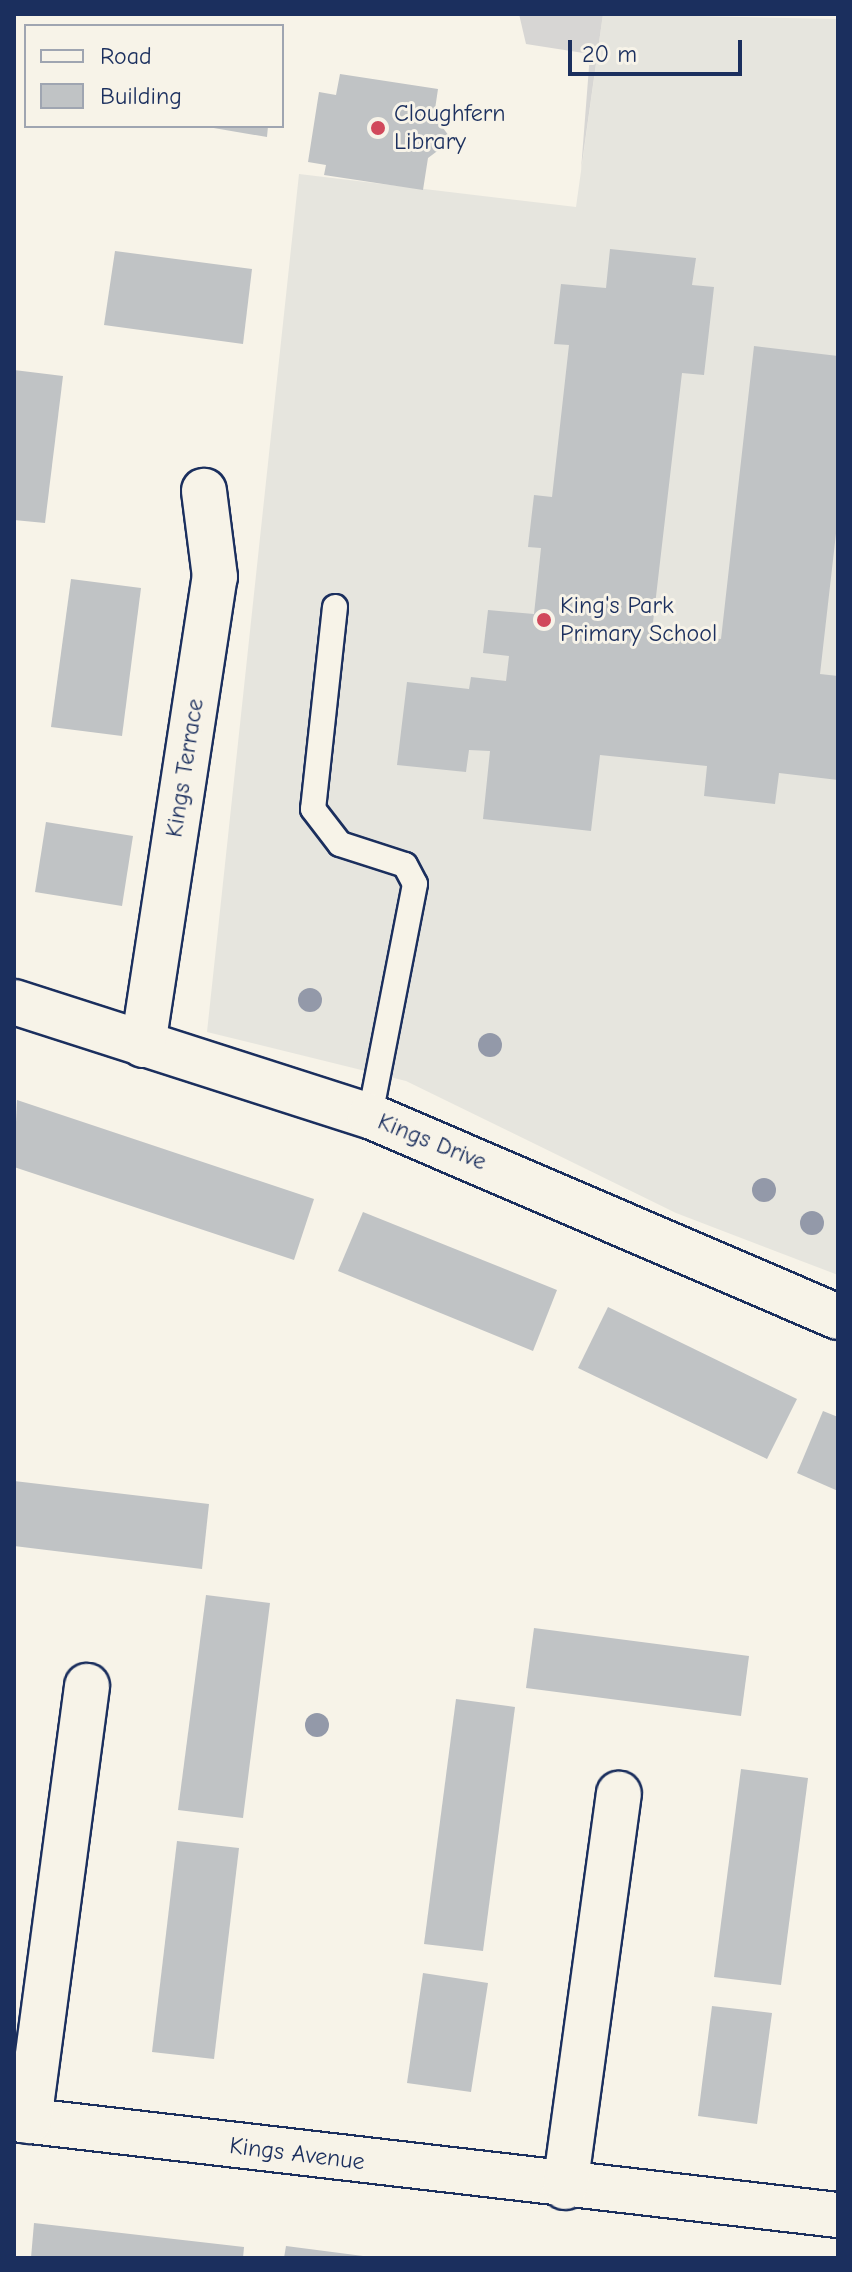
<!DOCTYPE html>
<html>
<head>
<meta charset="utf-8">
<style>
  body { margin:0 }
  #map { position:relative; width:852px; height:2272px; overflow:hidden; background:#f7f3e8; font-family:"Comic Neue",sans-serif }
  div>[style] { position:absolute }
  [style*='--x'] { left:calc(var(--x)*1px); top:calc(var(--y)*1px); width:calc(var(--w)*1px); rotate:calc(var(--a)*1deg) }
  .built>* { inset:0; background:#e6e5de }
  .green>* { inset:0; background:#d7d6d4 }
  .building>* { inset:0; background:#c0c3c5 }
  .roads { filter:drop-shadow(2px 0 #1b2f5e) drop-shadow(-2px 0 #1b2f5e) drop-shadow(0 2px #1b2f5e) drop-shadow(0 -2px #1b2f5e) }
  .lane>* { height:24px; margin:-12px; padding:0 12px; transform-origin:12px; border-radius:12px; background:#f7f3e8 }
  .street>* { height:44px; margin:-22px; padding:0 22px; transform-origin:22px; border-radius:22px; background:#f7f3e8 }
  .trees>* { width:24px; height:24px; margin:-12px; border-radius:50%; background:#9399a9 }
  .dots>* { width:22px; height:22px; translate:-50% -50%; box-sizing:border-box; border:4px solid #f7f3e8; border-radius:50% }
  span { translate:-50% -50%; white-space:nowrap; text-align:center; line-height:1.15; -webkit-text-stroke:6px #f7f3e8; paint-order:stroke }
  .poi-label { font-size:24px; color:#1b2f5e }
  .left { translate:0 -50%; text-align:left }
  .street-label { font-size:24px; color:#1b2f5e }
  .frame { position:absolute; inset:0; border:16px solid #1b2f5e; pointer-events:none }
  .legend { position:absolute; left:24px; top:24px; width:260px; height:104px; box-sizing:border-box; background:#f7f3e8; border:2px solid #9fa5b1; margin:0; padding:10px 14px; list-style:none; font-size:24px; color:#1b2f5e }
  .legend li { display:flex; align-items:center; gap:16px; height:40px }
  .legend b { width:40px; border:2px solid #9fa5b1 }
  .scale { position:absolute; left:568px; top:40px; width:174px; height:36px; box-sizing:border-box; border:4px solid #1b2f5e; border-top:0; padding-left:10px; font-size:24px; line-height:28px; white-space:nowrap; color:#1b2f5e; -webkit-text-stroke:6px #f7f3e8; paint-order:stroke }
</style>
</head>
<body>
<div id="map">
  <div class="built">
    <i style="clip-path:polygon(603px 14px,838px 19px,838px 1275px,676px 1213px,406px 1081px,207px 1032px,299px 174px,576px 207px)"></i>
  </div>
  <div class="green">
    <i style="clip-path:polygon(519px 14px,603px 14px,581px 170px,590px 54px,526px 44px)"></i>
  </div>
  <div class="building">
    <i style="clip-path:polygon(340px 74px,438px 89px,434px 116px,452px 140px,428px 158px,423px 190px,324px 175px,326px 165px,308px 162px,319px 92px,336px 95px)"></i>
    <i style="clip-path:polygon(202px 126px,268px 126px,267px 137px)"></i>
    <i style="clip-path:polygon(610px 249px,696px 258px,692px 285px,714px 287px,704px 375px,682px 373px,652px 631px,721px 639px,754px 346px,838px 356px,838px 516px,820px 674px,838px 676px,838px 780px,779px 773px,775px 804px,704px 796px,707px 766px,600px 755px,591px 831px,483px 819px,490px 751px,469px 750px,466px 772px,397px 765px,407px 682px,469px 689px,471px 677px,506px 681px,509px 656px,483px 653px,488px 610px,534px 614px,541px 548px,528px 547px,534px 495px,552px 497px,569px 345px,554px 344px,561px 284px,606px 288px)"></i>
    <i style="clip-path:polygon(115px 251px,252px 269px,243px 344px,104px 325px)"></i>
    <i style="clip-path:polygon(14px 370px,63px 376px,45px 523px,14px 520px)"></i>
    <i style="clip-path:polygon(71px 579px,141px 588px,122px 736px,51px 727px)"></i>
    <i style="clip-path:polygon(46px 822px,133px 836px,122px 906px,35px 892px)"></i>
    <i style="clip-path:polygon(17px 1100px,314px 1199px,294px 1260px,14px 1167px)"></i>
    <i style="clip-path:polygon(363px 1212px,557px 1290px,533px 1351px,338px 1271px)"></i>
    <i style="clip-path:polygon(608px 1307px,797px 1399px,767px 1459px,578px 1368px)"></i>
    <i style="clip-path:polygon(823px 1411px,838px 1417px,838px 1491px,797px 1473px)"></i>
    <i style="clip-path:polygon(14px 1481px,209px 1504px,202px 1569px,14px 1546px)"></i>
    <i style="clip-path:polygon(206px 1595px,270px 1603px,243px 1818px,178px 1810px)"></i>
    <i style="clip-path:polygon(534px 1628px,749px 1656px,741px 1716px,526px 1688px)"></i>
    <i style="clip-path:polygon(456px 1699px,515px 1707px,483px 1951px,424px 1944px)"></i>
    <i style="clip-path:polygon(741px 1769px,808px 1778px,781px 1985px,714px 1977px)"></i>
    <i style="clip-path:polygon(177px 1841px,239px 1848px,214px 2059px,152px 2052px)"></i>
    <i style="clip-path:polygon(423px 1973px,488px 1983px,471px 2092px,407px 2083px)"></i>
    <i style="clip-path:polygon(712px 2006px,772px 2013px,757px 2124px,698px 2116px)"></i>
    <i style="clip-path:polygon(34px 2223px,244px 2247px,243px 2258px,31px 2258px)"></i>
    <i style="clip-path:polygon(286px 2246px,363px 2256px,363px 2258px,284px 2258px)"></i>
  </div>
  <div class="roads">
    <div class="lane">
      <i style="--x:335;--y:607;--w:203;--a:96.2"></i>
      <i style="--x:313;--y:809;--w:44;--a:52.4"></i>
      <i style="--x:340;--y:844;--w:68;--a:17.9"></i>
      <i style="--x:405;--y:865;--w:21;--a:62"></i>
      <i style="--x:415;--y:884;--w:236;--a:101"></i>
    </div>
    <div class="street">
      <i style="--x:14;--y:1002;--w:374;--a:17.8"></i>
      <i style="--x:370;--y:1116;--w:509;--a:23.24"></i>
      <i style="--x:143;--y:1045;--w:474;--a:-81.3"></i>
      <i style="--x:215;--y:577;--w:87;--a:-97.3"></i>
      <i style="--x:14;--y:2119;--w:830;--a:6.65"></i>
      <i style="--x:29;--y:2121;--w:439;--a:-82.4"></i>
      <i style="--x:565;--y:2187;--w:397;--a:-82.2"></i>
    </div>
  </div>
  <div class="trees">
    <i style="left:310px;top:1000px"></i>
    <i style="left:490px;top:1045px"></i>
    <i style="left:764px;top:1190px"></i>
    <i style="left:812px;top:1223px"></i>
    <i style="left:317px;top:1725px"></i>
  </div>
  <div class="dots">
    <i style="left:378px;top:128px;background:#d1495b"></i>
    <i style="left:544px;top:620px;background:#d1495b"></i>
  </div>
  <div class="poi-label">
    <span class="left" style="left:394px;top:128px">Cloughfern<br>Library</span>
    <span class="left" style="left:560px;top:620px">King's Park<br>Primary School</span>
  </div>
  <div class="street-label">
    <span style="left:185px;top:768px;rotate:-81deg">Kings Terrace</span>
    <span style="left:432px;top:1142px;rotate:22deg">Kings Drive</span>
    <span style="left:297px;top:2154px;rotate:7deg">Kings Avenue</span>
  </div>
  <div class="frame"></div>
  <ul class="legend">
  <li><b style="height:10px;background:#f7f3e8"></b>Road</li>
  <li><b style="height:22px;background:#c0c3c5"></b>Building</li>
  </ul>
  <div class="scale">20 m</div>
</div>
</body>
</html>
